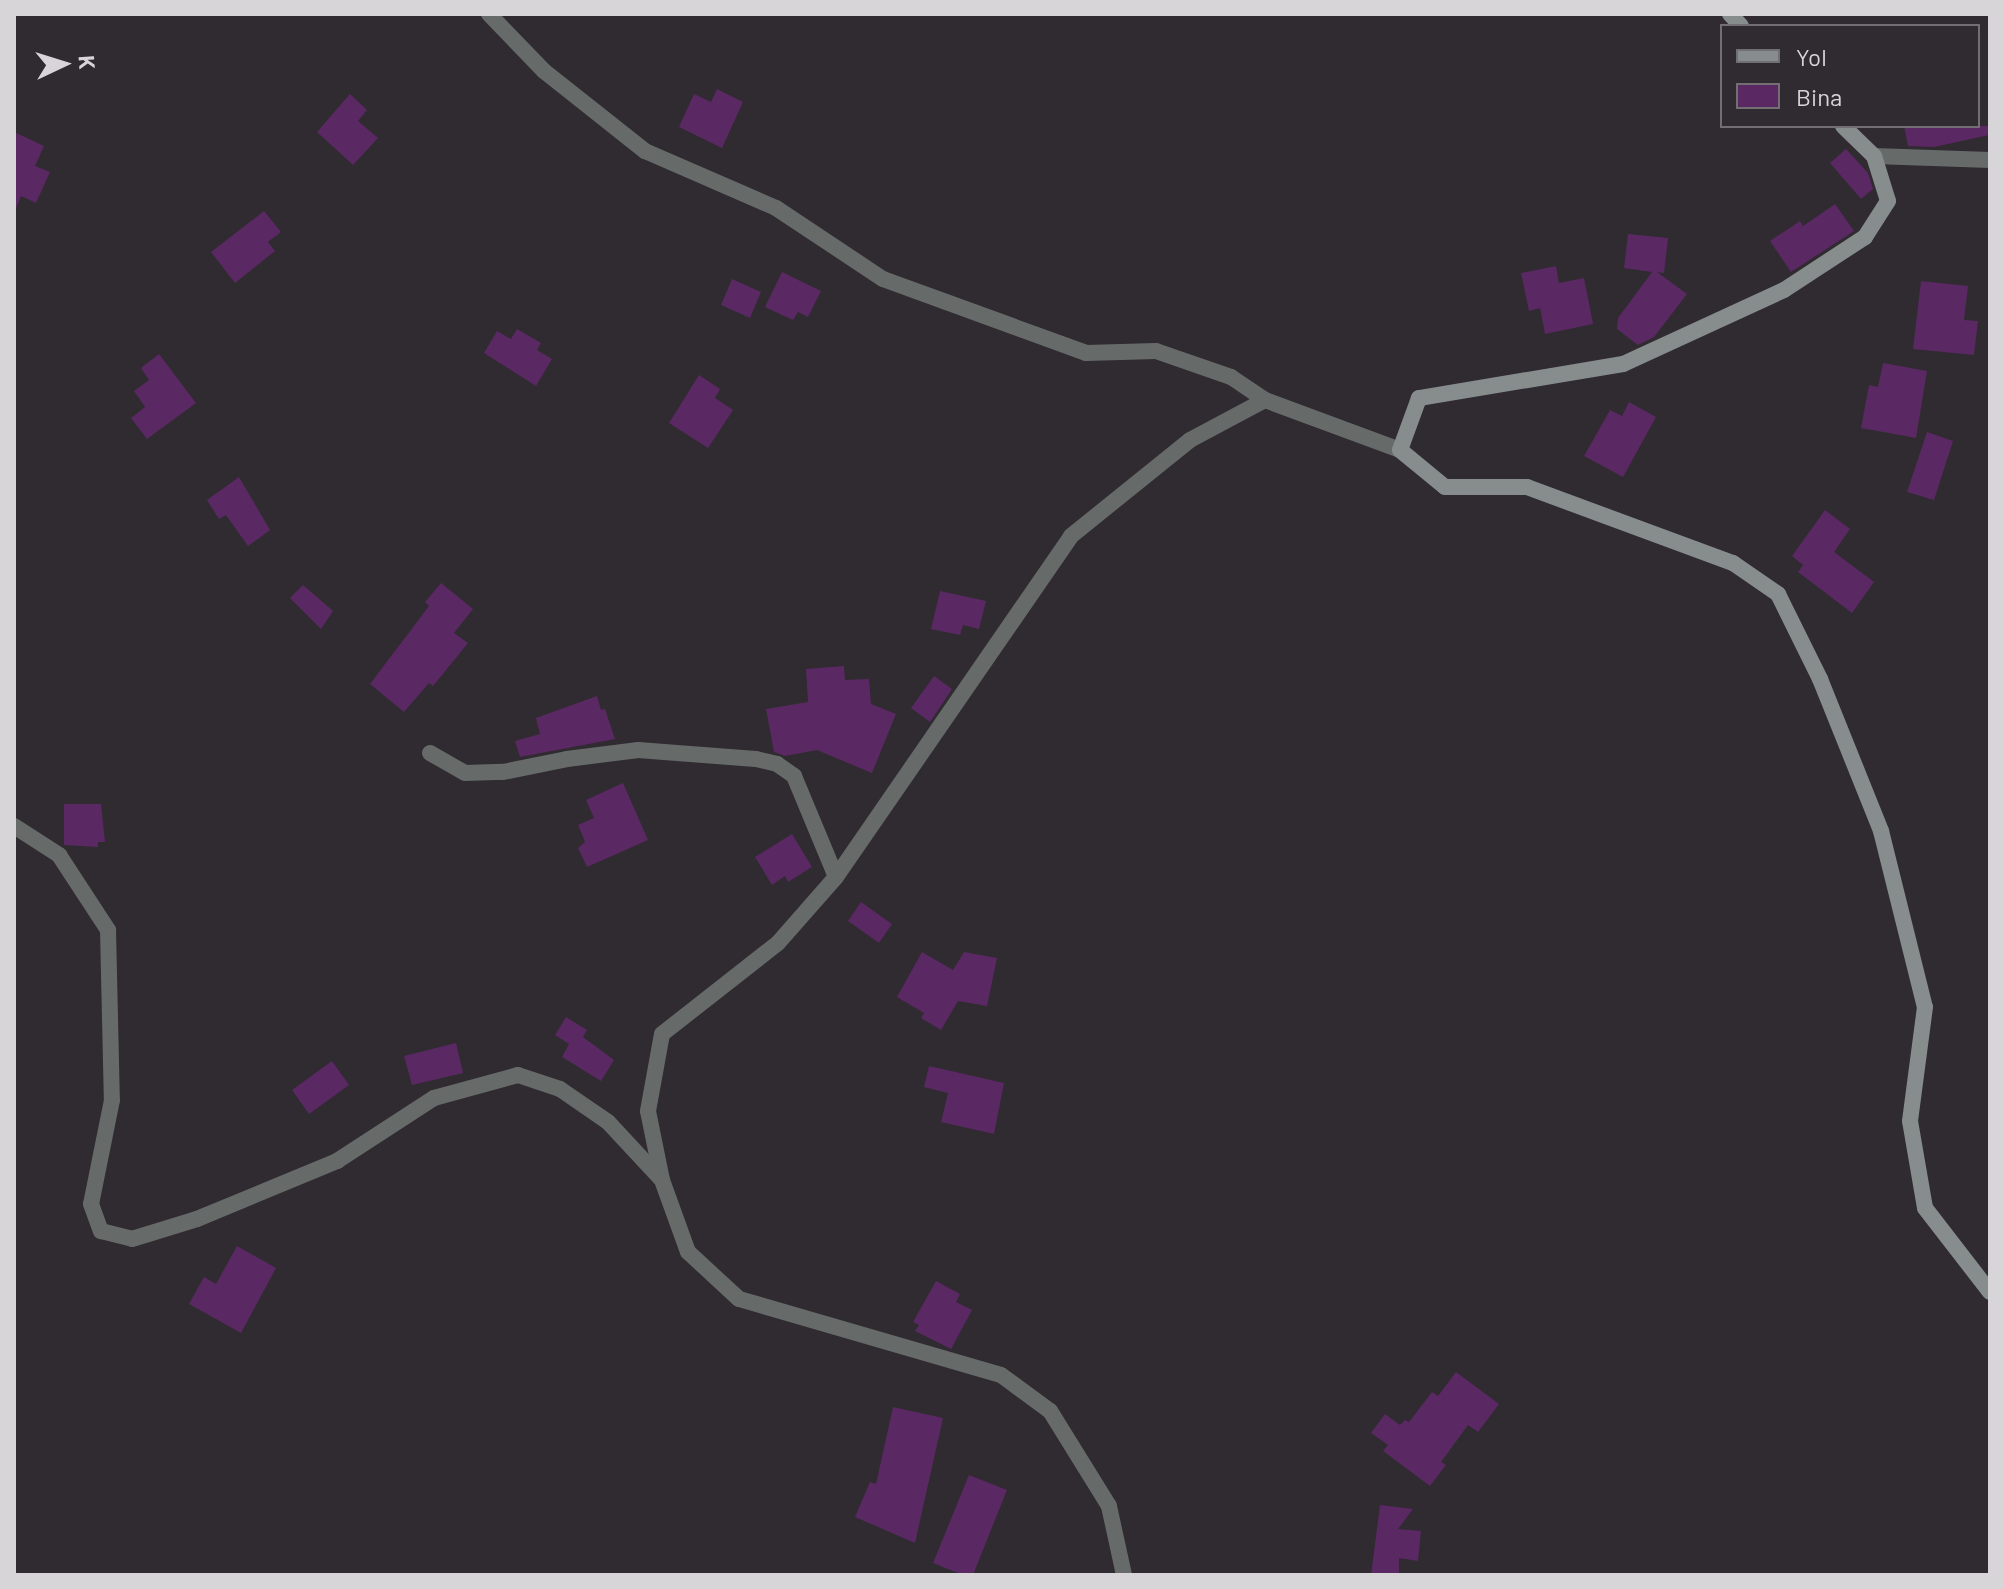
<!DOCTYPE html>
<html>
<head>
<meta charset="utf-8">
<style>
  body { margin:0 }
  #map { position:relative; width:2004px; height:1589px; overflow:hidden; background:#302a31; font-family:Barlow,sans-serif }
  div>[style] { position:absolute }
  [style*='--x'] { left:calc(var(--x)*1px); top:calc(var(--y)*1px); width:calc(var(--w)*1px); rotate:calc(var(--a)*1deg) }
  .building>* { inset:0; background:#5a2963 }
  .street>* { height:16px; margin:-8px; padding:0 8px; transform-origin:8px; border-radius:8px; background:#666b69 }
  .secondary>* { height:16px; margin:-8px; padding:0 8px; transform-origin:8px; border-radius:8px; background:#868d8c }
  span { translate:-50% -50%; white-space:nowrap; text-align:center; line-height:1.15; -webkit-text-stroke:7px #302a31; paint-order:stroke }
  .frame { position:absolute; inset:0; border:16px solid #d8d5d9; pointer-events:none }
  .legend { position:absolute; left:1720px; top:24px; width:260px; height:104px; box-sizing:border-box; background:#302a31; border:2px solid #736e74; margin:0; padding:10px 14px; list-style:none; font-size:24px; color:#d8d5d9 }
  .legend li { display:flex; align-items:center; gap:16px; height:40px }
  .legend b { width:40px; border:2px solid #736e74 }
  .north { position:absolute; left:24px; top:24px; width:80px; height:80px; -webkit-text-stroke:6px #302a31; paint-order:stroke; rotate:86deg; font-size:22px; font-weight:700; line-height:32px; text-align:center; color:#d8d5d9 }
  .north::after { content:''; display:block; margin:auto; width:28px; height:36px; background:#d8d5d9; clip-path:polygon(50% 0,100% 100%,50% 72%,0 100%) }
</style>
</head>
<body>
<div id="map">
  <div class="building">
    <i style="clip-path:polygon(717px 89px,743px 102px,722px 148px,679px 127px,694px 94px,711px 102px)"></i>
    <i style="clip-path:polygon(350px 94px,367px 110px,358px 121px,378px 138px,353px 165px,317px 132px)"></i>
    <i style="clip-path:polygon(1904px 126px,1988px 126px,1989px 135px,1934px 147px,1908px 146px)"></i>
    <i style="clip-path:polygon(14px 132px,44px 146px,35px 166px,50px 172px,36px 203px,21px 196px,14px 213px)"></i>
    <i style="clip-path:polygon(1846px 149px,1868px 173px,1873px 189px,1861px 199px,1830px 163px)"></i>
    <i style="clip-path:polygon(1835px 204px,1854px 231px,1791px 272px,1770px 241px,1800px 221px,1803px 226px)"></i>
    <i style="clip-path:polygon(264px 211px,281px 232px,268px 242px,275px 251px,235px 283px,211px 252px)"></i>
    <i style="clip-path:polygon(1628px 234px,1668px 238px,1664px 273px,1657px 272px,1687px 294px,1654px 337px,1638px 345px,1617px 329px,1618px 318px,1652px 272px,1624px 268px)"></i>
    <i style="clip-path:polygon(1556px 266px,1559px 283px,1584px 278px,1593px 324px,1545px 334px,1540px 308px,1529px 311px,1521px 273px)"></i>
    <i style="clip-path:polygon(782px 272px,821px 291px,808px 317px,798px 312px,793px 320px,765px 307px)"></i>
    <i style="clip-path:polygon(732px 279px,761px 292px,750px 318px,721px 305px)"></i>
    <i style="clip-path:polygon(1921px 281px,1968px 286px,1964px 320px,1978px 321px,1974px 355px,1913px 349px)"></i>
    <i style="clip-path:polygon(517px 329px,541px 343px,537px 350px,552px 359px,536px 386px,484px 353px,497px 331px,511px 339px)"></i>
    <i style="clip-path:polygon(159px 354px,196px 403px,147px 439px,131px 418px,145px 407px,134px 391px,149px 380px,141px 368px)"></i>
    <i style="clip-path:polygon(1883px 363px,1927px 371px,1916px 438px,1861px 428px,1869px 385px,1878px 387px)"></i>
    <i style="clip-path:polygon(699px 375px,720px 389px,715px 398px,733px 410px,708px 448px,669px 423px)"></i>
    <i style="clip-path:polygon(1629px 402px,1656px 417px,1623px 477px,1584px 456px,1610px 410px,1622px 416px)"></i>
    <i style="clip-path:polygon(1927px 432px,1953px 441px,1934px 500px,1907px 492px)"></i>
    <i style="clip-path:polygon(239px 477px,270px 530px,248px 546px,226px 515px,219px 519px,207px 500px)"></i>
    <i style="clip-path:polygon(1825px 510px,1850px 529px,1834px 552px,1874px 582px,1852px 613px,1798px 572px,1803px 565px,1792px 556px)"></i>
    <i style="clip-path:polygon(441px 583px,473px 609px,454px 633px,468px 643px,433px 686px,429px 683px,404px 712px,370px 684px,429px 606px,425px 602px)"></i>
    <i style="clip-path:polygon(303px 585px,333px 611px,321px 629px,290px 598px)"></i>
    <i style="clip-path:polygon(940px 591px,986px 601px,979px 629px,963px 625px,960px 635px,931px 629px)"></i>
    <i style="clip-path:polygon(844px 666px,845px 680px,869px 679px,871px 704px,896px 714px,872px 773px,817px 750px,785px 756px,774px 752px,766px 709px,808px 702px,806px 669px)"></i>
    <i style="clip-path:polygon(934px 676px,952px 689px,930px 722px,911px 708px)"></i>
    <i style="clip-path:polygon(597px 696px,601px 710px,605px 709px,615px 739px,520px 757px,515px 741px,540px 734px,536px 718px)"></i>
    <i style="clip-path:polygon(623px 783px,648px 840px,587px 867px,578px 848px,585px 842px,578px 825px,594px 818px,586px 800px)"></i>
    <i style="clip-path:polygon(64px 804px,101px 804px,105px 842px,98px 842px,98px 847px,64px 845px)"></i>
    <i style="clip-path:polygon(792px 834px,812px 867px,788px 882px,785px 876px,772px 885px,755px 857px)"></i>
    <i style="clip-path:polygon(861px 902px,892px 924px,879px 943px,848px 921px)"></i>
    <i style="clip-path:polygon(922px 952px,953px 970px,964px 952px,997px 958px,987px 1006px,958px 1001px,941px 1030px,921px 1018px,924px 1013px,897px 997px)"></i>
    <i style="clip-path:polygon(566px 1017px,587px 1030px,583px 1037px,614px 1060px,601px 1081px,562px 1057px,569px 1044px,555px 1035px)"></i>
    <i style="clip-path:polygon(456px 1043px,463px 1073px,412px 1085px,404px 1056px)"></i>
    <i style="clip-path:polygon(332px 1061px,349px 1085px,309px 1114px,292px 1090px)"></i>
    <i style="clip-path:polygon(929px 1066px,1004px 1083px,994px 1134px,941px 1122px,948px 1093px,924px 1087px)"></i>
    <i style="clip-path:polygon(237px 1246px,276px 1268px,241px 1333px,189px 1304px,204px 1277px,216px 1284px)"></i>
    <i style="clip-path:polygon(936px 1281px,960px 1294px,956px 1302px,972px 1310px,951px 1349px,915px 1331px,919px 1325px,913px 1322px)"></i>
    <i style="clip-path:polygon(1456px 1372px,1499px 1404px,1478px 1432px,1468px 1425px,1441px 1462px,1446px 1465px,1430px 1486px,1383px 1451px,1388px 1445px,1371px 1433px,1385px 1414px,1400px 1425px,1405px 1420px,1409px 1422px,1432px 1392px,1438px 1396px)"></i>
    <i style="clip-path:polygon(893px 1407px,943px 1418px,915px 1543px,855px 1517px,870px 1482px,876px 1484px)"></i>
    <i style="clip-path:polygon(969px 1475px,1007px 1490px,973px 1575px,963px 1575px,933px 1563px)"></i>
    <i style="clip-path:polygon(1380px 1505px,1413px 1509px,1398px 1529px,1421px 1531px,1418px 1561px,1399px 1558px,1399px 1575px,1371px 1575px)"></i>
  </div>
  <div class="street">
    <i style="--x:489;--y:14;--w:79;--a:46"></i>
    <i style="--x:544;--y:71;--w:129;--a:38.4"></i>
    <i style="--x:645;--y:151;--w:143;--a:23.5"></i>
    <i style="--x:776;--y:208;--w:128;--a:33.6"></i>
    <i style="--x:883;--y:279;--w:216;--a:20"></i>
    <i style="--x:1086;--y:353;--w:70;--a:-1.6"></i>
    <i style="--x:1156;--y:351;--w:79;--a:19.1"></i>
    <i style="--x:1231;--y:377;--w:41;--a:34.1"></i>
    <i style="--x:1265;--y:400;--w:144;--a:20.3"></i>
    <i style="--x:1874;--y:156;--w:116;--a:2"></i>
    <i style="--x:430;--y:753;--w:40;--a:29.7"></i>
    <i style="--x:465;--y:773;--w:38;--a:-2"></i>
    <i style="--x:503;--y:772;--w:65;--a:-11.5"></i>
    <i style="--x:567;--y:759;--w:72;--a:-7.2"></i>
    <i style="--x:638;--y:750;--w:118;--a:4.4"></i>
    <i style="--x:756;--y:759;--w:22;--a:13"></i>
    <i style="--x:777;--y:764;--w:21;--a:35"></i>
    <i style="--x:794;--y:776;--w:109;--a:67.4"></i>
    <i style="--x:14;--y:826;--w:54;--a:32.8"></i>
    <i style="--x:59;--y:855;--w:90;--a:56.8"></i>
    <i style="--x:108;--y:930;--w:170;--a:88.7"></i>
    <i style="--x:112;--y:1100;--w:106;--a:101.4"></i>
    <i style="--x:91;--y:1204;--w:29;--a:70"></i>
    <i style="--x:101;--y:1231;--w:32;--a:14"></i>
    <i style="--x:132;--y:1239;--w:68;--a:-17.1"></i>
    <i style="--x:197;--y:1219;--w:152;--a:-22.5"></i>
    <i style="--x:337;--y:1161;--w:116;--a:-33"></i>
    <i style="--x:434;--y:1098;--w:87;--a:-15.3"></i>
    <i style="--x:518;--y:1075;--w:44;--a:18.4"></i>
    <i style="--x:560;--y:1089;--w:58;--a:34.5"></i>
    <i style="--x:608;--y:1122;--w:78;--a:47.1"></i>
    <i style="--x:1124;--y:1575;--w:71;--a:-102.3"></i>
    <i style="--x:1109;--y:1506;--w:112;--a:-121.8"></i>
    <i style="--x:1050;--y:1411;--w:61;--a:-143.7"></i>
    <i style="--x:1001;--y:1375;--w:273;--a:-163.8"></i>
    <i style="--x:739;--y:1299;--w:69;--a:-137.3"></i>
    <i style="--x:688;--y:1252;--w:77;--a:-109.9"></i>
    <i style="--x:662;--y:1180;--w:70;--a:-101.5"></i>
    <i style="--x:648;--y:1111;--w:78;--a:-79.7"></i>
    <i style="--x:662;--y:1034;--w:147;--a:-38.1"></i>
    <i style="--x:778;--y:943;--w:88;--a:-48.7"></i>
    <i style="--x:836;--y:877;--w:414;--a:-55.4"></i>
    <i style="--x:1071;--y:536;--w:153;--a:-38.9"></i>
    <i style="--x:1190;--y:440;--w:85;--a:-28.1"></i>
  </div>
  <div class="secondary">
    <i style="--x:1730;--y:14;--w:16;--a:47"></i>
    <i style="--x:1843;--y:126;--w:43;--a:44.1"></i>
    <i style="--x:1874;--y:156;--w:47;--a:72.7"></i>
    <i style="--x:1888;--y:201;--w:43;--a:122.6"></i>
    <i style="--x:1865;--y:237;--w:97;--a:146.8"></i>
    <i style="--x:1784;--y:290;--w:177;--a:155.3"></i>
    <i style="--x:1623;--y:364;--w:207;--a:170.5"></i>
    <i style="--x:1419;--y:398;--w:55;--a:110.1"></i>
    <i style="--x:1400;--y:450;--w:58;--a:39.4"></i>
    <i style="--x:1445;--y:487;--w:82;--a:0"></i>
    <i style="--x:1527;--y:487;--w:220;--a:20.3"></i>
    <i style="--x:1733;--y:563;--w:55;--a:34.6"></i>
    <i style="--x:1778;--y:594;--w:95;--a:63.7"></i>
    <i style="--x:1820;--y:679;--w:164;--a:68.1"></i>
    <i style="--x:1881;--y:831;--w:181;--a:76"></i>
    <i style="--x:1925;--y:1007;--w:115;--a:97.5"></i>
    <i style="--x:1910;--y:1121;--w:88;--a:80.2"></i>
    <i style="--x:1925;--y:1208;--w:106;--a:52.3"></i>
  </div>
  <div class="frame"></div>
  <ul class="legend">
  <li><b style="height:10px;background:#868d8c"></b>Yol</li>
  <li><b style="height:22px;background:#5a2963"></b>Bina</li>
  </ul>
  <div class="north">K</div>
</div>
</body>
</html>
